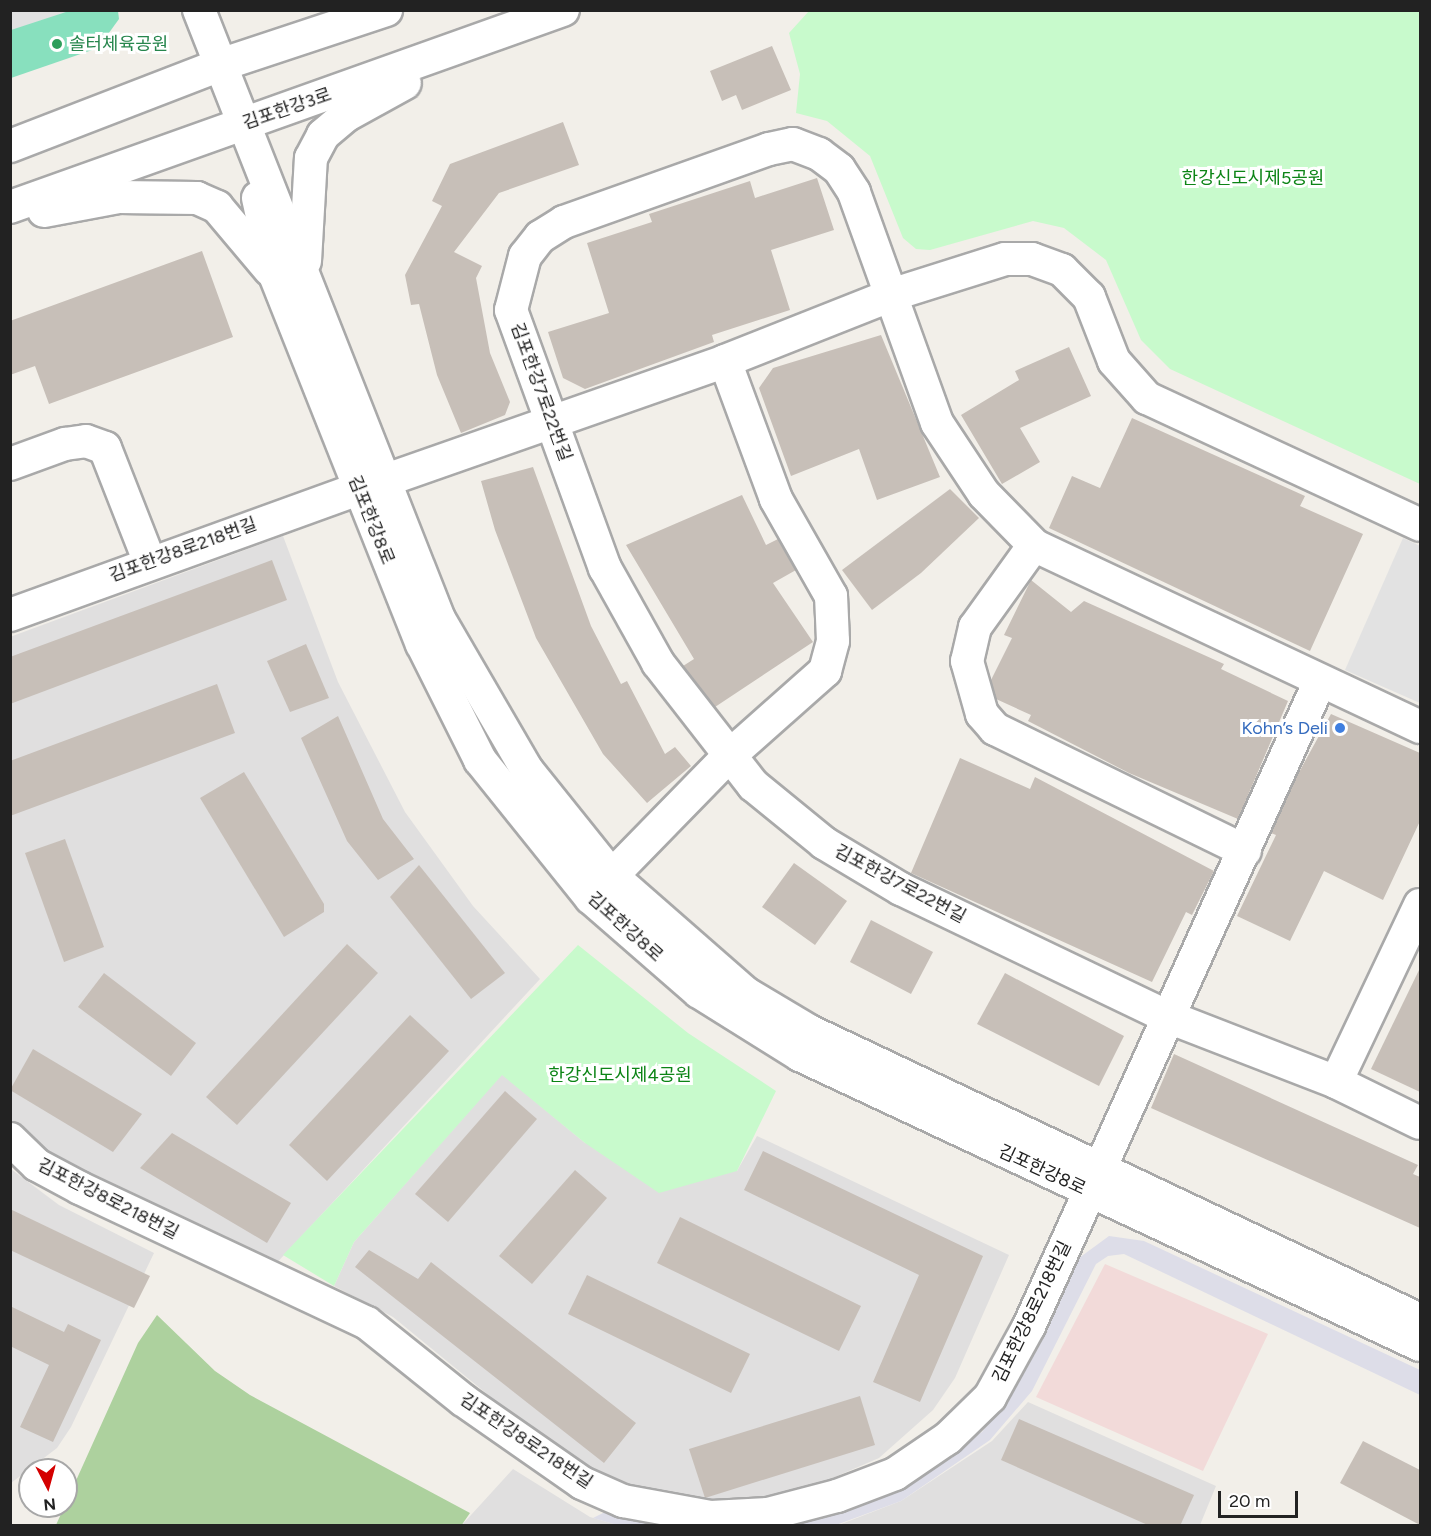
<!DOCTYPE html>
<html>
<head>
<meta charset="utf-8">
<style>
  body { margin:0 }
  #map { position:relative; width:1431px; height:1536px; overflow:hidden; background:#f2efe9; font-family:Figtree,"Noto Sans KR",sans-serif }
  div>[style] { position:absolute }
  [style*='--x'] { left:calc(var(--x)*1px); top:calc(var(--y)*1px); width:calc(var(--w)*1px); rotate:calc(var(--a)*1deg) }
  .residential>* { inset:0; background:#e0dfdf }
  .commercial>* { inset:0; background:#f2dad9 }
  .forest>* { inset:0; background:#add19e }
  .park>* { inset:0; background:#c8facc }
  .pitch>* { inset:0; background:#88e0be }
  .parking>* { inset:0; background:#e2e2e2 }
  .plaza>* { inset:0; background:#dddde8 }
  .building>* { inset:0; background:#c7bfb8 }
  .roads { filter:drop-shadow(2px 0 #a9a9a9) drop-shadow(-2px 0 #a9a9a9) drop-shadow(0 2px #a9a9a9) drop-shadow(0 -2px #a9a9a9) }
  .minor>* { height:32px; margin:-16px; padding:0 16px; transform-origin:16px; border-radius:16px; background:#fff }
  .dots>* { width:16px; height:16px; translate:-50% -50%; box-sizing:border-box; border:3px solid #fff; border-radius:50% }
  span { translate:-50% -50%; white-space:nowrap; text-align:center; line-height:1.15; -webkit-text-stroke:6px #fff; paint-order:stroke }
  .leisure-label { font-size:18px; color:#27864d }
  .left { translate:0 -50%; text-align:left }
  .street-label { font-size:18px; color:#222 }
  .park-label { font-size:18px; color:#0c8416 }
  .shop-label { font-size:18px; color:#366cbe }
  .right { translate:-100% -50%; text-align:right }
  .frame { position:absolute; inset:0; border:12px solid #222; pointer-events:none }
  .north { position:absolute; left:18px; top:1458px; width:60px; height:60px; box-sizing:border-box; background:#fff; border:2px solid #a7a7a7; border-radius:50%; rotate:174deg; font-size:16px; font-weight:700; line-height:24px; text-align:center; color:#222 }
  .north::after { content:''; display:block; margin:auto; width:21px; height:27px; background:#d40000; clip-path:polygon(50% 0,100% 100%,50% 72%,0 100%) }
  .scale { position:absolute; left:1218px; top:1491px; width:80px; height:27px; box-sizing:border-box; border:3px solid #222; border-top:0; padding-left:8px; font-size:18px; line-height:21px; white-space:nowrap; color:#222; -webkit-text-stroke:4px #fff; paint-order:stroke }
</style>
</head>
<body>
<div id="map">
  <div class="residential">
    <i style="clip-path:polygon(283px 536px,338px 682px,405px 812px,473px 906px,540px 979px,272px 1268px,62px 1167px,11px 1121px,10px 637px)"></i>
    <i style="clip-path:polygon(502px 1074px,585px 1143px,737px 1171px,757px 1136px,1009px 1255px,955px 1378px,933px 1410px,879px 1458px,774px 1503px,671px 1508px,586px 1475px,393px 1317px,334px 1286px,354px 1242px)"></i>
    <i style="clip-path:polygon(11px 1169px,59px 1205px,154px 1253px,71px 1427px,57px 1448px,11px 1483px)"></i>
    <i style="clip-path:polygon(1028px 1402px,1216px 1486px,1200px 1525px,836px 1526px,901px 1501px,992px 1441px)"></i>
    <i style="clip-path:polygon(513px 1469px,590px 1517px,617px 1525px,461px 1526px)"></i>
  </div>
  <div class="commercial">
    <i style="clip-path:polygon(1105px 1264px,1268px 1334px,1203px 1471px,1036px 1397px)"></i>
  </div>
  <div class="forest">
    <i style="clip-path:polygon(157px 1315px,215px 1371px,250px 1395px,470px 1513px,461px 1526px,56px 1525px,138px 1343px)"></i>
  </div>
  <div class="park">
    <i style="clip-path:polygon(809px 11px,1420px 11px,1420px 484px,1170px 369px,1141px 340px,1106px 260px,1064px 228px,1033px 221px,930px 250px,916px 249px,903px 238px,870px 156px,827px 121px,796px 113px,800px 74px,789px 33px)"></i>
    <i style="clip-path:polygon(578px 945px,688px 1033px,776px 1091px,737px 1171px,659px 1193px,585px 1143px,502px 1075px,354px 1242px,334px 1286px,283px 1255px)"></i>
  </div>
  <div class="pitch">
    <i style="clip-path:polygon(10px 11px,118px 11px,119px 19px,98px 48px,11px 78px)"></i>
  </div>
  <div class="parking">
    <i style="clip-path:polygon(11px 10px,69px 10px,69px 11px,11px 30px)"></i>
    <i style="clip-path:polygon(1403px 538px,1420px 546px,1420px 703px,1345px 670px)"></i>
  </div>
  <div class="plaza">
    <i style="clip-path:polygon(1109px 1236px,1144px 1241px,1420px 1370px,1420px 1395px,1124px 1254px,1108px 1256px,1096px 1264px,1032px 1391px,990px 1440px,901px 1501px,836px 1525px,787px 1526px,846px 1506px,982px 1432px,1015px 1388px,1079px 1258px)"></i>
    <i style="clip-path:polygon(613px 1508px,672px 1525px,617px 1525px,593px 1518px)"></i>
  </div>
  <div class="building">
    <i style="clip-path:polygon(772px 46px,791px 90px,742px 110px,736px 95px,722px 101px,710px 71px)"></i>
    <i style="clip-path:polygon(563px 122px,579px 165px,499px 193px,454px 252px,482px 266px,476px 278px,490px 353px,510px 402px,505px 415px,461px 433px,437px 375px,419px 304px,411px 305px,405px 275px,442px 206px,432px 201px,450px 164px)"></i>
    <i style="clip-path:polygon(817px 178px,834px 230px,771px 250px,790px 310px,712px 335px,714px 342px,585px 389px,563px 378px,548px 332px,609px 313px,587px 243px,652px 222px,649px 214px,750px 181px,755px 198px)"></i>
    <i style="clip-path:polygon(202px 251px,233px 337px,49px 404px,35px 366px,10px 375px,10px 321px)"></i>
    <i style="clip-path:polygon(881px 335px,940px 477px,877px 500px,859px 449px,791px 476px,759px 388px,773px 368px)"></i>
    <i style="clip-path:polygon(1069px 347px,1091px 396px,1020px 428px,1040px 462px,1002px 484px,961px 415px,1019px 380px,1015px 371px)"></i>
    <i style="clip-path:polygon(1132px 418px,1305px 496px,1300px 506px,1363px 534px,1310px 651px,1049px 528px,1072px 476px,1100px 488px)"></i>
    <i style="clip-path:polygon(533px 467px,591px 626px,621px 684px,627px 681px,665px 754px,675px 747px,691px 766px,647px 803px,603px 754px,536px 638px,495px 530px,481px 481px)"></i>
    <i style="clip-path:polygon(950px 489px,979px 518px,921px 573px,872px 610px,842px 570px)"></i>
    <i style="clip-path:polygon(742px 495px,766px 545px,778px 539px,796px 570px,773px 583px,813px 642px,715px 707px,683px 666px,694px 659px,626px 545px)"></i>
    <i style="clip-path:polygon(272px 560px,287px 600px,10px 704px,10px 657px)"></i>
    <i style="clip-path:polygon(1031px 580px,1071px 612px,1084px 601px,1224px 664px,1221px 669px,1288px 701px,1238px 819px,1129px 773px,1028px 721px,1031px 715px,996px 699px,991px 680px,1012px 638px,1004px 635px)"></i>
    <i style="clip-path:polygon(306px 644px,329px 698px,290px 712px,267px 661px)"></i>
    <i style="clip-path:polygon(217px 684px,235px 733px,10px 816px,10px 761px)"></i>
    <i style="clip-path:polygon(1331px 714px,1420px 753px,1420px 821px,1383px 900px,1324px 871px,1290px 941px,1237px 916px,1276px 835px,1271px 833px,1298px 774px)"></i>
    <i style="clip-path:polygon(338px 716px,383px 819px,414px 859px,378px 880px,347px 841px,301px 738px)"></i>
    <i style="clip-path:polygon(960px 758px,1030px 789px,1035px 777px,1214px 871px,1192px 915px,1186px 912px,1152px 982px,911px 873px)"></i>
    <i style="clip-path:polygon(244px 772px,324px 904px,324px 912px,284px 937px,200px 798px)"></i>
    <i style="clip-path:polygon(65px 839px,104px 947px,64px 962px,25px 853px)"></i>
    <i style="clip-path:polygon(794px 863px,847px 901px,815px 945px,762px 907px)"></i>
    <i style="clip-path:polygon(419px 865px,505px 973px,471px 999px,390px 897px)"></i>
    <i style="clip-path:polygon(871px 920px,933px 952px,911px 994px,850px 962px)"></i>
    <i style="clip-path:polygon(347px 944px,378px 973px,237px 1125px,206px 1097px)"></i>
    <i style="clip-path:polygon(1420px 968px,1420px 1092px,1371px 1069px)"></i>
    <i style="clip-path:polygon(104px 973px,196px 1043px,171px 1076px,78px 1007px)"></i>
    <i style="clip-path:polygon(1005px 973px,1124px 1036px,1099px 1086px,977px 1024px)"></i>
    <i style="clip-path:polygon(410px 1015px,449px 1051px,327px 1181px,289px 1145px)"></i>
    <i style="clip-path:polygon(33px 1049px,142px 1114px,113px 1152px,10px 1090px)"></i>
    <i style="clip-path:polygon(1174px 1054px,1418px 1165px,1413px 1174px,1420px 1177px,1420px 1228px,1151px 1108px)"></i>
    <i style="clip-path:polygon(505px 1091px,537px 1119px,448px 1222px,415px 1194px)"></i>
    <i style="clip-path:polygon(172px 1133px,291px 1203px,267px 1243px,140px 1168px)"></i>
    <i style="clip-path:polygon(763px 1151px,983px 1256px,920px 1402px,873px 1382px,919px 1275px,744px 1190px)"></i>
    <i style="clip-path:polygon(575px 1170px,607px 1198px,532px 1284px,499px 1256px)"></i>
    <i style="clip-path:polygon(10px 1209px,150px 1276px,134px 1308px,10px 1250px)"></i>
    <i style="clip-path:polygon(680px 1217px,861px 1306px,839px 1351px,657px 1263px)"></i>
    <i style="clip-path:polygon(369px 1250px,418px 1279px,431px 1262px,636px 1423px,604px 1463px,355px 1267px)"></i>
    <i style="clip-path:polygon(587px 1275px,750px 1354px,731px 1393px,568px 1314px)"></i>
    <i style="clip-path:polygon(10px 1306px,64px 1332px,68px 1324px,101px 1340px,53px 1442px,20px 1427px,49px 1365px,10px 1346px)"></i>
    <i style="clip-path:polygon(860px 1396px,875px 1445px,705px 1498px,689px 1449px)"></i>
    <i style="clip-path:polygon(1019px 1419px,1194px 1495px,1180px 1526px,1150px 1526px,1001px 1460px)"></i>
    <i style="clip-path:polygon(1363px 1441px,1420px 1470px,1420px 1525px,1340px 1483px)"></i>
  </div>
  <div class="roads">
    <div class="minor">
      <i style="--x:199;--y:10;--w:655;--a:68.49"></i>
      <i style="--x:439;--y:619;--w:175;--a:59.8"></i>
      <i style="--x:527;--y:770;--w:136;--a:51.3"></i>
      <i style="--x:612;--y:876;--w:179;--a:41.2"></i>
      <i style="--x:747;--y:994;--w:72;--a:30.8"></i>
      <i style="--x:809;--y:1031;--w:676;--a:25.31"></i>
      <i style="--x:10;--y:146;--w:225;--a:-21.1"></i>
      <i style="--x:220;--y:65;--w:175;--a:-18.3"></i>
      <i style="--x:258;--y:198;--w:79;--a:77.6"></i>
      <i style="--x:275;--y:275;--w:397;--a:68.3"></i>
      <i style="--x:422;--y:644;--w:130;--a:63.4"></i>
      <i style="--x:480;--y:760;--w:177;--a:51.2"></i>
      <i style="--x:591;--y:898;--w:143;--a:41"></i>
      <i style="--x:699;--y:992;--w:119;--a:32"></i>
      <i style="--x:800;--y:1055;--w:684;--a:25.07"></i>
      <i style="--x:10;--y:207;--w:587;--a:-19.61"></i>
      <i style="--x:44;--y:211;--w:76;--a:-10.6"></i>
      <i style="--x:119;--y:197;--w:78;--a:0.7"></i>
      <i style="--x:197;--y:198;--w:22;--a:24"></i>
      <i style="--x:217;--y:207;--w:82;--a:49.9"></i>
      <i style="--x:305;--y:261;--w:103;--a:-86.7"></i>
      <i style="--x:311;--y:158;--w:26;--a:-62"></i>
      <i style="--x:323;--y:135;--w:31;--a:-40"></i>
      <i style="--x:347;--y:115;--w:66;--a:-28.9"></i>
      <i style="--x:10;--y:464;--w:59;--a:-20"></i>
      <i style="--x:65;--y:444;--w:21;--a:-8"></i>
      <i style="--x:86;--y:441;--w:20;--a:20"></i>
      <i style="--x:105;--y:448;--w:120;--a:68.6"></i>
      <i style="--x:386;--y:480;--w:359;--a:-19.3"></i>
      <i style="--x:725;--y:361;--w:182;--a:-21.6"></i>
      <i style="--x:894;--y:294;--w:116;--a:-17.5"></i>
      <i style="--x:1005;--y:259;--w:27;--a:0"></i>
      <i style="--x:1032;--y:259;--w:32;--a:20"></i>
      <i style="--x:1062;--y:270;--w:38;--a:45"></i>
      <i style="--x:1089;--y:297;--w:69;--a:68.7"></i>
      <i style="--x:1114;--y:361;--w:50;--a:48.3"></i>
      <i style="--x:1147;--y:398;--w:301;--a:24.9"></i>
      <i style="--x:1034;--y:545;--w:101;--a:125.7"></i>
      <i style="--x:975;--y:627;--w:35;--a:103"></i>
      <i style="--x:967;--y:661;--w:55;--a:74.2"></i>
      <i style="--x:982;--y:714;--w:20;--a:49"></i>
      <i style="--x:995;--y:729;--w:278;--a:26"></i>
      <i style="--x:10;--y:615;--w:370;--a:-19.9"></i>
      <i style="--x:1420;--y:727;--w:427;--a:-154.8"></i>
      <i style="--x:1034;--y:545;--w:71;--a:-134.4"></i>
      <i style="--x:984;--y:494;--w:85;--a:-123.5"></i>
      <i style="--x:937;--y:423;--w:245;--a:-109.8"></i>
      <i style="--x:854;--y:192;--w:27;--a:-123"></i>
      <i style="--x:839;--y:169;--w:25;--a:-143"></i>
      <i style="--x:819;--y:154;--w:28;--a:-159"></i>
      <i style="--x:793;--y:144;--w:25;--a:168"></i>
      <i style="--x:769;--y:149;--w:218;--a:160.4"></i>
      <i style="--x:564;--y:222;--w:28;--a:148"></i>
      <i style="--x:540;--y:237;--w:24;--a:128"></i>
      <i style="--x:525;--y:256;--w:56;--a:104.5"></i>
      <i style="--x:511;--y:310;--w:275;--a:70"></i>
      <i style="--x:605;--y:568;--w:109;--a:60.8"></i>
      <i style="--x:658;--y:663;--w:155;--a:52.1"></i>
      <i style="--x:753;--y:785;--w:92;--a:39.2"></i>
      <i style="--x:824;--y:843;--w:90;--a:30.9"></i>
      <i style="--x:901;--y:889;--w:294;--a:25.6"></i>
      <i style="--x:1166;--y:1016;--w:182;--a:21.2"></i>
      <i style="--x:1336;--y:1082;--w:93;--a:26"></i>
      <i style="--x:598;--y:890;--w:186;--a:-45.7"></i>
      <i style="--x:728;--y:757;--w:130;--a:-41.6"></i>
      <i style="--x:825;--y:671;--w:31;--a:-75"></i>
      <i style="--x:833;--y:641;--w:45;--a:-92.5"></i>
      <i style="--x:831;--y:596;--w:112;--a:-119.6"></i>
      <i style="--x:776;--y:499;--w:147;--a:-110.3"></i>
      <i style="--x:1336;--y:1082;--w:196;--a:-64.6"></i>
      <i style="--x:10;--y:1139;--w:37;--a:44"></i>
      <i style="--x:37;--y:1165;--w:49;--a:28.1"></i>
      <i style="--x:80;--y:1188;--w:317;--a:25.2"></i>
      <i style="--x:367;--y:1323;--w:123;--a:38.7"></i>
      <i style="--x:463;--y:1400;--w:145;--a:34.9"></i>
      <i style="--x:582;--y:1483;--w:45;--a:23.7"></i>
      <i style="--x:623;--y:1501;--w:89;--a:10.3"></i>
      <i style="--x:711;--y:1517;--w:57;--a:-3"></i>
      <i style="--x:768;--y:1514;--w:71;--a:-14.6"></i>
      <i style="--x:837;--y:1496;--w:62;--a:-20.8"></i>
      <i style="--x:895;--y:1474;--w:64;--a:-34.2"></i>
      <i style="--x:948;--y:1438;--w:59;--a:-44.3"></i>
      <i style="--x:990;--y:1397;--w:81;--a:-61.2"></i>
      <i style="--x:1029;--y:1326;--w:705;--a:-65.72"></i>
    </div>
  </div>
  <div class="dots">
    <i style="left:57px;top:44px;background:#2e9e5b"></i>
    <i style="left:1340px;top:728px;background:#3f7fe0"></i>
  </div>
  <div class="leisure-label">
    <span class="left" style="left:69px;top:44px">솔터체육공원</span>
  </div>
  <div class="street-label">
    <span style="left:287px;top:109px;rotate:-19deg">김포한강3로</span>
    <span style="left:541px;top:392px;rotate:70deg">김포한강7로22번길</span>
    <span style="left:371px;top:520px;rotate:68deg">김포한강8로</span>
    <span style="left:183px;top:550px;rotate:-20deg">김포한강8로218번길</span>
    <span style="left:900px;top:884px;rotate:28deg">김포한강7로22번길</span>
    <span style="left:625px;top:927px;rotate:42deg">김포한강8로</span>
    <span style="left:1042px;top:1170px;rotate:25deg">김포한강8로</span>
    <span style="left:108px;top:1199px;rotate:27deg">김포한강8로218번길</span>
    <span style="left:1032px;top:1312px;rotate:-64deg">김포한강8로218번길</span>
    <span style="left:526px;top:1441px;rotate:34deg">김포한강8로218번길</span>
  </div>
  <div class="park-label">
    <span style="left:1253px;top:178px">한강신도시제5공원</span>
    <span style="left:620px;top:1075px">한강신도시제4공원</span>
  </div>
  <div class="shop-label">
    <span class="right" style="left:1328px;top:728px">Kohn’s Deli</span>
  </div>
  <div class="frame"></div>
  <div class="north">N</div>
  <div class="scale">20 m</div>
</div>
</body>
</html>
